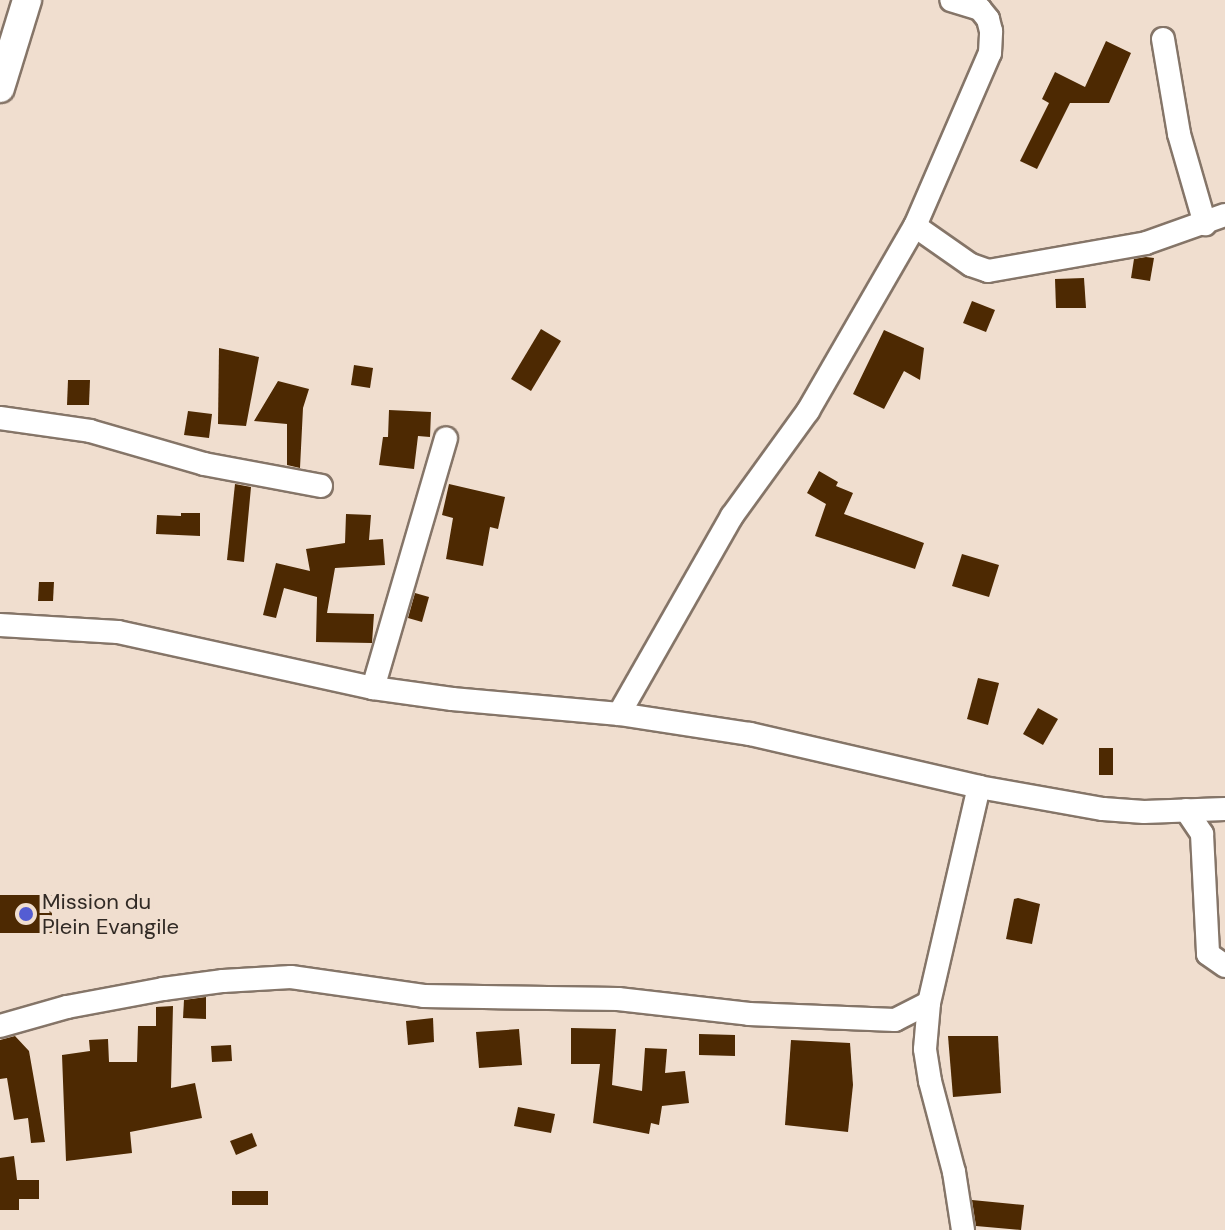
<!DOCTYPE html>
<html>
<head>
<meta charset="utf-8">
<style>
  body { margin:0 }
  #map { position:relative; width:1225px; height:1230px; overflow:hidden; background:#f0decf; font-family:"DM Sans",sans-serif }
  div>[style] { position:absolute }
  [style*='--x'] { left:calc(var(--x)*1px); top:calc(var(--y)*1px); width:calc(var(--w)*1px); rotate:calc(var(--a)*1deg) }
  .building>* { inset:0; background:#4d2902 }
  .roads { filter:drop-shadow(2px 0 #857568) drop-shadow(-2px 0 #857568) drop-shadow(0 2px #857568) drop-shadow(0 -2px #857568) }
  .minor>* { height:22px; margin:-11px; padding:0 11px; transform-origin:11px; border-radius:11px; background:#fff }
  .major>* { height:28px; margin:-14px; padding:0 14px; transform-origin:14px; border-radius:14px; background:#fff }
  .dots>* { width:22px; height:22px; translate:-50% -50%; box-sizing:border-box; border:4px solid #f0decf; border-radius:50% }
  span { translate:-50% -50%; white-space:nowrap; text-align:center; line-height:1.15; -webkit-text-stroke:8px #f0decf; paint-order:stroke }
  .poi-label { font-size:22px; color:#312a25 }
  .left { translate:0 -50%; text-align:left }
</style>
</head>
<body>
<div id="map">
  <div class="building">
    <i style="clip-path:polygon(1106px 41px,1131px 53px,1109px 103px,1070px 103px,1037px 169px,1020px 161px,1049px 103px,1042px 99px,1055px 72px,1085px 87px)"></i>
    <i style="clip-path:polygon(1146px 257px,1154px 258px,1150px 281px,1131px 278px,1134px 259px)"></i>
    <i style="clip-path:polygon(1084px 278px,1086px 308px,1056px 308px,1055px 279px)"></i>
    <i style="clip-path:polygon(972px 301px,995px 310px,986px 332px,963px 323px)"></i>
    <i style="clip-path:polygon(541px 329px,561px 341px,531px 391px,511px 379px)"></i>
    <i style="clip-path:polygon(884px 330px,924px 348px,920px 380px,904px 371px,884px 409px,853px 394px)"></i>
    <i style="clip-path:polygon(219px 348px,259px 357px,246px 426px,218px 424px)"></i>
    <i style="clip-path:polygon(354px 365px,373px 368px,370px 388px,351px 385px)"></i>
    <i style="clip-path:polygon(68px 380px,90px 380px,89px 405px,67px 405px)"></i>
    <i style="clip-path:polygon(278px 381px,309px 389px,303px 408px,300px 468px,287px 465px,287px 424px,254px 421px)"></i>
    <i style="clip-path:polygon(389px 410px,431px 412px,430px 437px,418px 436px,414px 469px,379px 465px,383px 437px,388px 437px)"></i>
    <i style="clip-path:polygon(188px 411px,212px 414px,209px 438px,184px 435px)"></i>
    <i style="clip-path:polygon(819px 471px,838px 482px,836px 486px,853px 493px,844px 514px,924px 543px,915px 569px,815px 536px,826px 504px,807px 493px)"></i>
    <i style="clip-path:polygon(235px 484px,251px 487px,244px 562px,227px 560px)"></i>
    <i style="clip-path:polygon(449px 484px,505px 497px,498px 529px,490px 527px,483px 566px,446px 559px,453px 518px,442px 515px)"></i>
    <i style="clip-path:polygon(181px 513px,200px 513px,200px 536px,156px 534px,157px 515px,181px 516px)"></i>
    <i style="clip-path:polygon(346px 514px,371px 515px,369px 540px,383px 539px,385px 565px,335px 568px,327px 613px,374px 614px,372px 643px,316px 642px,317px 597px,284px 588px,276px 618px,263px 615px,276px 563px,310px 571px,306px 549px,345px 543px)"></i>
    <i style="clip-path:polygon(962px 554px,999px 565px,989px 597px,952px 586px)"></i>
    <i style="clip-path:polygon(39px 582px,54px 582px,53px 601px,38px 601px)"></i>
    <i style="clip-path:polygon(415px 593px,429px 597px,422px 622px,408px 618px)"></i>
    <i style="clip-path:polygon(978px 678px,999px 683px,988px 725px,967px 719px)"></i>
    <i style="clip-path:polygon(1038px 708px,1058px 719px,1043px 745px,1023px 734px)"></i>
    <i style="clip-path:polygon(1099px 748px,1113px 748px,1113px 775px,1099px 775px)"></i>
    <i style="clip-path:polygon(0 895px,52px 895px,52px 933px,0 933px)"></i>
    <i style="clip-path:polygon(1018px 898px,1040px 904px,1032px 944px,1006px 939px,1014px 899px)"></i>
    <i style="clip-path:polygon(206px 997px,206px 1019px,183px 1018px,184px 1000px)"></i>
    <i style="clip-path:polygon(173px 1006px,171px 1088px,195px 1083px,202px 1118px,130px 1132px,132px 1153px,66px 1161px,62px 1055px,90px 1051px,89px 1040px,108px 1039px,109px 1062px,137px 1062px,138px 1026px,156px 1026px,156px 1007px)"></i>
    <i style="clip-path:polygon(433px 1018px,434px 1042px,408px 1045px,406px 1021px)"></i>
    <i style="clip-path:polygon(571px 1028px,616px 1029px,612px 1085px,642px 1091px,645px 1048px,667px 1049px,665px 1073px,685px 1071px,689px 1103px,662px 1106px,659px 1125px,651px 1123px,649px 1134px,593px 1123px,600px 1064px,571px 1064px)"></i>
    <i style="clip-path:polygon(519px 1029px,522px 1065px,479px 1068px,476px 1032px)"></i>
    <i style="clip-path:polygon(699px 1034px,735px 1035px,735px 1056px,699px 1055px)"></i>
    <i style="clip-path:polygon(15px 1036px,29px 1051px,45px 1142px,31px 1143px,28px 1118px,14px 1120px,7px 1078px,0 1079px,0 1040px)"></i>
    <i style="clip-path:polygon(948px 1036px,998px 1036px,1001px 1093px,953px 1097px)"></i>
    <i style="clip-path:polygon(791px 1040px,850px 1043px,853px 1085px,848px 1132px,785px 1125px)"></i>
    <i style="clip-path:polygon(231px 1045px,232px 1061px,212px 1062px,211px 1046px)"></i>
    <i style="clip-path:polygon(518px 1107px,555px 1114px,551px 1133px,514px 1126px)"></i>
    <i style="clip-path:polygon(252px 1133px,257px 1146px,236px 1155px,230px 1141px)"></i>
    <i style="clip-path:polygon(14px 1156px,17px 1180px,39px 1180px,39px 1199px,19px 1199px,19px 1210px,0 1210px,0 1158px)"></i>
    <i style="clip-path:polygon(232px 1191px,268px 1191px,268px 1205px,232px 1205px)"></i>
    <i style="clip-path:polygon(972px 1200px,1024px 1205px,1021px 1230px,976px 1226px)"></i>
  </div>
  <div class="roads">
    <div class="minor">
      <i style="--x:1163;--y:39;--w:96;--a:80.4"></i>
      <i style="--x:1179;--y:134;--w:94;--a:73.9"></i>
      <i style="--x:915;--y:226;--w:68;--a:34.9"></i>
      <i style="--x:971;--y:265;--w:18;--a:19"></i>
      <i style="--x:988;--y:271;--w:160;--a:-10"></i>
      <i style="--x:1146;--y:243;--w:84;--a:-19.5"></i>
      <i style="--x:0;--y:418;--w:91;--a:8.2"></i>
      <i style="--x:90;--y:431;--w:119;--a:16.1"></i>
      <i style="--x:204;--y:464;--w:119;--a:10.6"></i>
      <i style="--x:0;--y:625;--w:118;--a:3.4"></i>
      <i style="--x:118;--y:632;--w:261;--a:12.4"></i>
      <i style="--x:373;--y:688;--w:80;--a:7.9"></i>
      <i style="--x:452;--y:699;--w:168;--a:5.1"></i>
      <i style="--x:619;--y:714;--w:133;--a:8.7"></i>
      <i style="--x:750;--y:734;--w:235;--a:13"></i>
      <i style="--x:979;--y:787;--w:126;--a:10.1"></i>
      <i style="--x:1103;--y:809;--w:41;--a:4.2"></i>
      <i style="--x:1144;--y:812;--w:81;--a:-2.1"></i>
      <i style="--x:373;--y:688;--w:260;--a:-73.7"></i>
      <i style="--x:619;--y:714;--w:228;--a:-60.3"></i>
      <i style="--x:732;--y:516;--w:130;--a:-54.1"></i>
      <i style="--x:808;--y:411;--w:214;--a:-60"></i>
      <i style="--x:915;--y:226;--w:189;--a:-66.6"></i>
      <i style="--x:990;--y:53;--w:22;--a:-87"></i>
      <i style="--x:991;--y:31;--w:12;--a:-104"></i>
      <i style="--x:988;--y:19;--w:13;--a:-129"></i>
      <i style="--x:980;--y:9;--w:30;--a:-163"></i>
      <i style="--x:1186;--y:810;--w:29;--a:56"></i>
      <i style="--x:1202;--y:834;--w:120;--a:87.1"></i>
      <i style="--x:1208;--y:954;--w:21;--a:35"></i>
      <i style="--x:0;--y:1026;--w:70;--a:-15.8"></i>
      <i style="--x:67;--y:1007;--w:98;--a:-10.6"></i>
      <i style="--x:163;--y:989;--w:61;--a:-7.6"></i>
      <i style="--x:223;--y:981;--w:68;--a:-3.4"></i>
      <i style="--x:291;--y:977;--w:134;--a:8.1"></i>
      <i style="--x:424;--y:996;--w:194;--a:0.9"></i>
      <i style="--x:618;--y:999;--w:132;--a:6.5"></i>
      <i style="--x:749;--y:1014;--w:146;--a:2.4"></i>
      <i style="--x:895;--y:1020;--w:38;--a:-27"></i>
      <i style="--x:963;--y:1230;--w:59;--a:-98.8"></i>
      <i style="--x:954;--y:1172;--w:94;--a:-104.8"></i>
      <i style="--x:930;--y:1081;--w:32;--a:-99"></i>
      <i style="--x:925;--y:1049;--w:46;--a:-85"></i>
      <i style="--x:929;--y:1003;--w:222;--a:-77"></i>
    </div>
    <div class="major">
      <i style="--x:0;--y:88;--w:92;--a:-72.9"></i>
    </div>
  </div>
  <div class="dots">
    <i style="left:26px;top:914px;background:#545dd3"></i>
  </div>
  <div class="poi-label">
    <span class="left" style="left:42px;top:914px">Mission du<br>Plein Evangile</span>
  </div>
</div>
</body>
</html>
